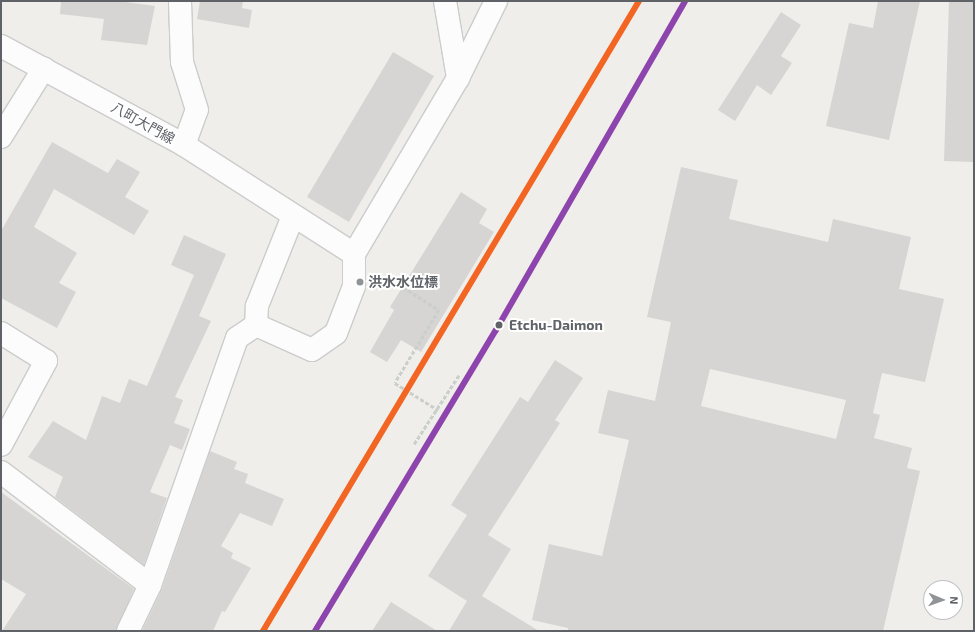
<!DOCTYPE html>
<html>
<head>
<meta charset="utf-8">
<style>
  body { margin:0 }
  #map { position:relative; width:975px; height:632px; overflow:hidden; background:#efeeea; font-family:"Exo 2","Noto Sans JP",sans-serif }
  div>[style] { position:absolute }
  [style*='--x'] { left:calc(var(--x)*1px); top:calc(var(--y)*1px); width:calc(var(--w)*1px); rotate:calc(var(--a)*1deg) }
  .building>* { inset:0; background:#d6d5d3 }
  .path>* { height:2.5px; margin-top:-1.25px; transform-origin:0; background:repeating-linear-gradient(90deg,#cacfcc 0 4px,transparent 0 6px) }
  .roads { filter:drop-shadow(1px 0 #cbcccc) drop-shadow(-1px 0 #cbcccc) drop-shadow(0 1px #cbcccc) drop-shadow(0 -1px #cbcccc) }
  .street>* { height:22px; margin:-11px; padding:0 11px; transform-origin:11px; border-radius:11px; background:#fdfcfc }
  .secondary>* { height:22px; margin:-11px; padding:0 11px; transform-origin:11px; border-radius:11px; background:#fdfcfc }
  .rail-1>* { height:6px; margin:-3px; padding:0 3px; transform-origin:3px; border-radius:3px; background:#f26522 }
  .rail-2>* { height:6px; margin:-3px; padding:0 3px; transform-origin:3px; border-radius:3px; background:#8e44ad }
  .dots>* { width:11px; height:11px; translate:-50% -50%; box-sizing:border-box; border:2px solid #fff; border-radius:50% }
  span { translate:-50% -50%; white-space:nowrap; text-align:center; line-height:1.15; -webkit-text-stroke:4px #fff; paint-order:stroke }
  .street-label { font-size:14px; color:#5f6368 }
  .poi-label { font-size:14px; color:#5f6368; font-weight:700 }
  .left { translate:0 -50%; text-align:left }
  .stop-label { font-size:14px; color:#5f6368; font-weight:700 }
  .frame { position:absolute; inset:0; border:2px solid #5f6368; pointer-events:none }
  .north { position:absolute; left:923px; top:580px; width:40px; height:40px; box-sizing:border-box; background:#fff; border:1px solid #bfc1c3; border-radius:50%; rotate:92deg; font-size:11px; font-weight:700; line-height:16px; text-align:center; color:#5f6368 }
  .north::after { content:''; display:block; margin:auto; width:14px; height:18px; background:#919496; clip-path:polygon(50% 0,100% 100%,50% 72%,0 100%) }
</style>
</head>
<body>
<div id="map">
  <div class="building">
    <i style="clip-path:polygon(61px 1px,118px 1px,155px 6px,147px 45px,101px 40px,104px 19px,60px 14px)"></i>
    <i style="clip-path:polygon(200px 1px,243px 1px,242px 8px,252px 10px,249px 28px,197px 19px)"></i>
    <i style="clip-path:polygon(878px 1px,920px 1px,889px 140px,826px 126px,849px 23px,873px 28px)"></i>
    <i style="clip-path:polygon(949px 1px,974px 1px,974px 162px,944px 161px)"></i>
    <i style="clip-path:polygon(781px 12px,801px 25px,781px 56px,792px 63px,771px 95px,757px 85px,735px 121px,718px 110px)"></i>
    <i style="clip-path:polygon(393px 52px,434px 76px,349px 222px,307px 197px)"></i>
    <i style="clip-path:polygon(52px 142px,108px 173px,117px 159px,140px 172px,125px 197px,149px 211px,134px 235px,54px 189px,34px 227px,77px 253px,59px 283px,76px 292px,57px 328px,1px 298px,1px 231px)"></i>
    <i style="clip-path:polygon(evenodd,681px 167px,738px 180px,729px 219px,828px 242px,833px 219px,911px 237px,899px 289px,944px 299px,925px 382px,882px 373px,873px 413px,880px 415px,874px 438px,912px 448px,907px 468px,920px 471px,883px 631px,568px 631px,568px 628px,532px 620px,549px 544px,602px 556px,629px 440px,598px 433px,608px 390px,655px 401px,671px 322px,647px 317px,681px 167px,710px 369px,846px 400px,836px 439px,701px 406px,710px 369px)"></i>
    <i style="clip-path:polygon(461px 192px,487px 209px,479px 223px,494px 232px,421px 352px,401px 340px,387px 362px,370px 352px,394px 310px,390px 307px)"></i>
    <i style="clip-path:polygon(184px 235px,226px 254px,199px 316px,211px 321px,175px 397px,183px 400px,174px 423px,190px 429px,182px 450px,170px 445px,150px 492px,167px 498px,144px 565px,55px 497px,63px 477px,28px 457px,53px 421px,86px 440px,102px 396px,120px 403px,129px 379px,147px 386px,194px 275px,171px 265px)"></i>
    <i style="clip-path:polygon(555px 360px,583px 378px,555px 420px,560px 423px,488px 535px,511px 549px,482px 596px,539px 631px,449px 631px,467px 601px,428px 576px,467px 515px,451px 505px,520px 397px,528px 402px)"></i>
    <i style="clip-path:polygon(210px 451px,237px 462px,234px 469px,248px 474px,245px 483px,284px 499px,272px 526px,240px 513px,221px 546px,233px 553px,231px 558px,251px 568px,225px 612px,222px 611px,213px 631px,142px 631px,162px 589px)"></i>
    <i style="clip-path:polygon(1px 492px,134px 589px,116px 631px,2px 631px,26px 594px,1px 579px)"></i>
    <i style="clip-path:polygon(391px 602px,437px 631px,372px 631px)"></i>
  </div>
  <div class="path">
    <i style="--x:403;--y:287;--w:43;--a:32.6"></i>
    <i style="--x:439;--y:310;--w:85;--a:121.1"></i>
    <i style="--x:395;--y:383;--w:51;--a:32.1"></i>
    <i style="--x:414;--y:444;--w:82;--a:-56.9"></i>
  </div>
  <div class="roads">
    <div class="street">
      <i style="--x:445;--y:1;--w:78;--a:80.4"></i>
      <i style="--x:184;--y:145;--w:202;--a:32.7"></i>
      <i style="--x:256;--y:325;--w:61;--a:24.1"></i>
      <i style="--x:312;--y:350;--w:29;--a:-35"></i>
      <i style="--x:336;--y:333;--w:50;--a:-69"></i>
      <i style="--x:354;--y:286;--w:32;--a:-90"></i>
      <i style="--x:354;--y:254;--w:204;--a:-59.4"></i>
      <i style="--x:458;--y:78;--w:86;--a:-63.7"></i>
      <i style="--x:1;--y:333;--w:53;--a:31.9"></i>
      <i style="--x:46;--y:361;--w:95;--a:118.2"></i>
      <i style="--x:1;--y:472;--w:187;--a:37.2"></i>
      <i style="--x:128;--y:631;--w:51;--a:-64.4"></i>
      <i style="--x:150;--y:585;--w:262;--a:-70.6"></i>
      <i style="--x:237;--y:338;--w:23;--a:-34"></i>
      <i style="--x:256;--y:325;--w:19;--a:-87"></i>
      <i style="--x:257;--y:306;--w:97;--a:-68.2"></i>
    </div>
    <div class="secondary">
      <i style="--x:1;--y:46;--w:208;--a:28.4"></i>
      <i style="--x:184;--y:145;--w:37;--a:-70"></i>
      <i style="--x:197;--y:110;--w:50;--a:-107.4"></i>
      <i style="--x:182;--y:62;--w:61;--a:-91.9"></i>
      <i style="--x:1;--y:137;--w:81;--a:-58.1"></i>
    </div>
  </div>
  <div class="rail-1">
    <i style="--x:263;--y:631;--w:734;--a:-59.17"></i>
  </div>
  <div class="rail-2">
    <i style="--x:315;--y:631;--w:351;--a:-59"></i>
    <i style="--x:496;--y:330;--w:379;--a:-60.1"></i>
  </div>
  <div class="dots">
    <i style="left:360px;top:282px;background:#919496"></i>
    <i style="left:499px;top:325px;background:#5f6368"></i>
  </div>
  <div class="street-label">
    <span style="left:143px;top:123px;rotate:29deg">八町大門線</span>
  </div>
  <div class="poi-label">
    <span class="left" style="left:368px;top:282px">洪水水位標</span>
  </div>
  <div class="stop-label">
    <span class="left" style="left:509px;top:325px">Etchu-Daimon</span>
  </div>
  <div class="frame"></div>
  <div class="north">N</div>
</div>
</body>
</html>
